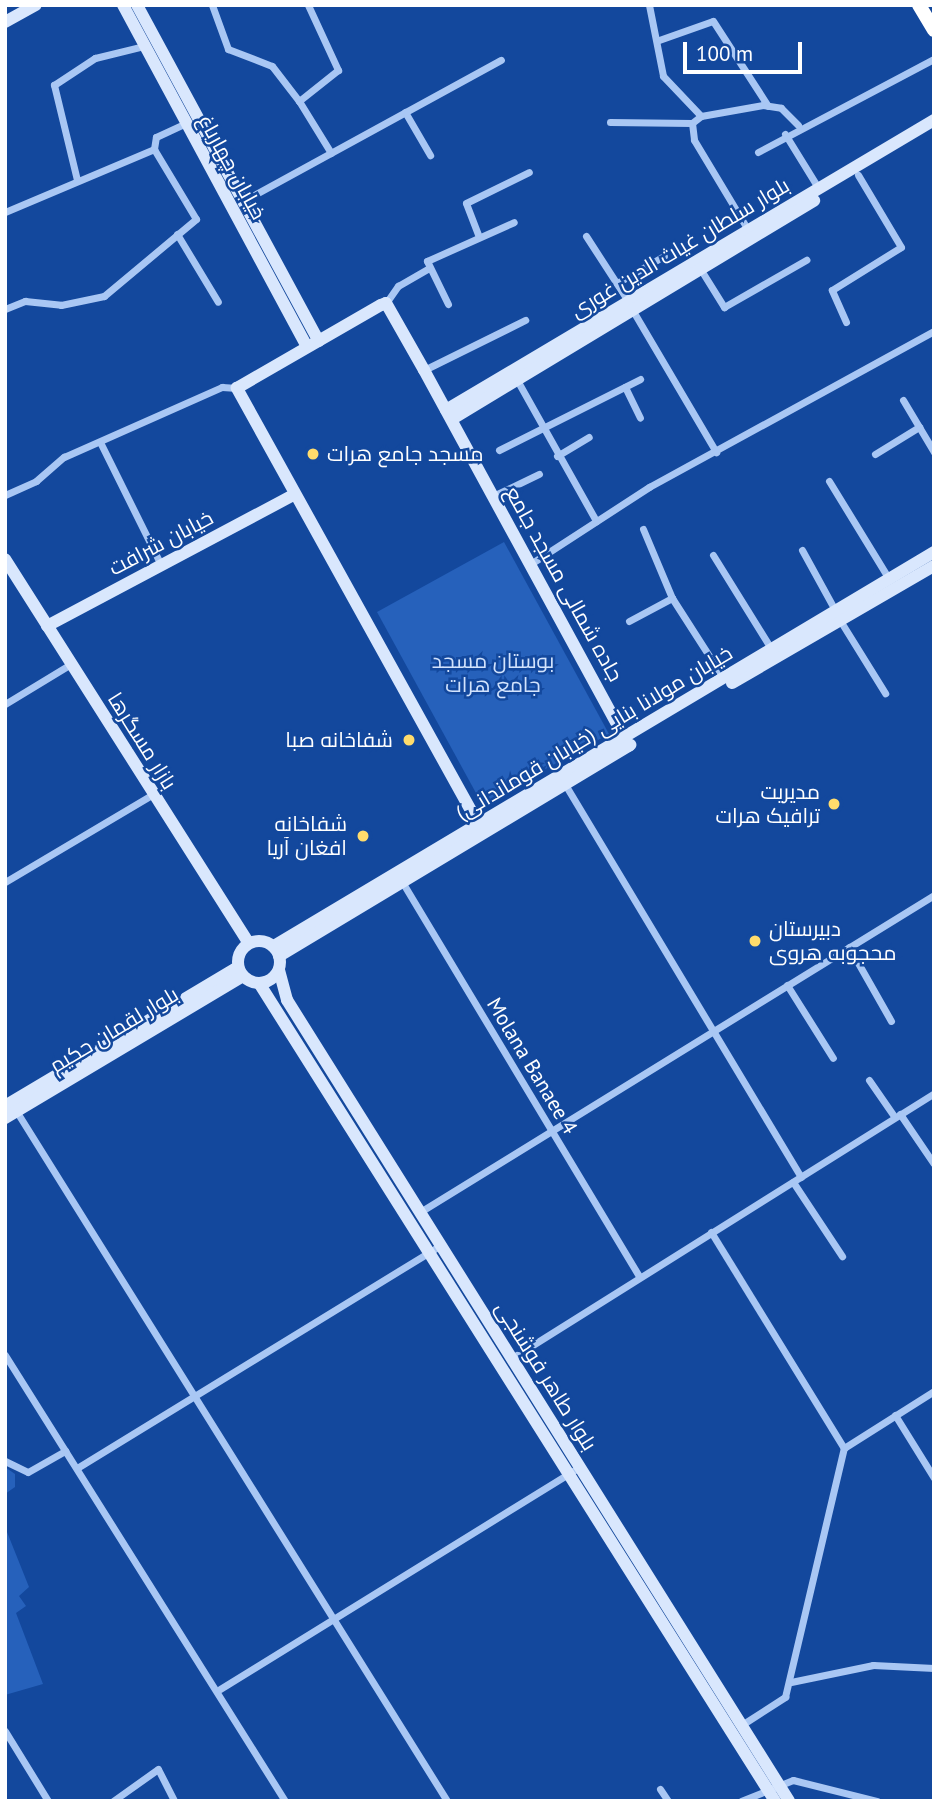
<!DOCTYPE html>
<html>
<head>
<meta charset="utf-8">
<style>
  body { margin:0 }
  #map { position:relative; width:939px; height:1806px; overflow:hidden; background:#13489d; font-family:"PT Sans",Cairo,sans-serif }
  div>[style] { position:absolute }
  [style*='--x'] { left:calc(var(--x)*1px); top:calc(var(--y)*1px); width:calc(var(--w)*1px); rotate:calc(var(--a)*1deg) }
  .green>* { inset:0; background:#2661bb }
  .street>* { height:7px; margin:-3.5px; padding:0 3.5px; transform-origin:3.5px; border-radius:3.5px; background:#a9c7f4 }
  .secondary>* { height:12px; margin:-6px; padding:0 6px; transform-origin:6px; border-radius:6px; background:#d9e7fd }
  .secondary>.ring { margin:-6px; padding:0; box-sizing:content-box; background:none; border:12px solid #d9e7fd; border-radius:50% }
  .highway>* { height:14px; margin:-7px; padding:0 7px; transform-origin:7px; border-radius:7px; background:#fff }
  .dots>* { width:19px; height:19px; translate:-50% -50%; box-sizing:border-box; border:4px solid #13489d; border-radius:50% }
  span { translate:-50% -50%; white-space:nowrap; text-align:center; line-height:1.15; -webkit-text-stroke:5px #13489d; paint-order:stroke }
  .street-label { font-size:21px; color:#fff }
  .poi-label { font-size:21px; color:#fff }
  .left { translate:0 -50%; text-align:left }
  .right { translate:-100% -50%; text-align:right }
  .park-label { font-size:21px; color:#d2e3fd }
  .frame { position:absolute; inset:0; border:7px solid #fff; pointer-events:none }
  .scale { position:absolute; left:683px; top:42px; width:119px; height:32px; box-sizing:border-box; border:4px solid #fff; border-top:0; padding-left:9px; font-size:21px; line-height:24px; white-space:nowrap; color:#fff; -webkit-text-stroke:5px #13489d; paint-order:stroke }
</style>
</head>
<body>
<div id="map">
  <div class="green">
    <i style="clip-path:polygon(504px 542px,609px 734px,482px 804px,377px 612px)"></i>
    <i style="clip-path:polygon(5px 1467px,15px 1474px,15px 1487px,5px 1494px)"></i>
    <i style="clip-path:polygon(5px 1527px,29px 1587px,19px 1596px,26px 1606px,16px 1613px,43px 1684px,5px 1695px)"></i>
  </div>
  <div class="street">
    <i style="--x:212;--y:5;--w:47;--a:70"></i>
    <i style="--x:228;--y:49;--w:47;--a:21.1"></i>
    <i style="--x:272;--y:66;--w:44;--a:52.4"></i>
    <i style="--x:308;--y:5;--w:72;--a:65.2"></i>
    <i style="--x:338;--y:70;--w:50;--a:141.5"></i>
    <i style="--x:299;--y:101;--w:61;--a:58.4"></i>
    <i style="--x:649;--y:5;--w:72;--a:78.8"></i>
    <i style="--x:663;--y:76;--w:55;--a:46.5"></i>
    <i style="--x:701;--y:116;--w:63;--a:-10.1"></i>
    <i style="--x:763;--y:105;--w:18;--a:9"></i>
    <i style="--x:781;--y:108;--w:24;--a:45"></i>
    <i style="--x:659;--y:40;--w:57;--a:-19.4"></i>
    <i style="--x:713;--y:21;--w:101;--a:57.1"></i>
    <i style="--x:405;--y:112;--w:50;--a:59.8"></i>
    <i style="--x:701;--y:116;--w:11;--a:142"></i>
    <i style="--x:692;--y:123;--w:17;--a:83"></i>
    <i style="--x:694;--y:140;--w:105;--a:59"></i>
    <i style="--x:610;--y:122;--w:82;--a:0.7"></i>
    <i style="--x:785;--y:134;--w:65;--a:58.3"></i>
    <i style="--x:758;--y:152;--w:199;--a:-27.9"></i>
    <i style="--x:77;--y:180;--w:98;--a:-103.6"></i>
    <i style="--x:54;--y:85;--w:49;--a:-33.4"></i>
    <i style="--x:95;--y:58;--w:50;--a:-13.8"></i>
    <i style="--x:243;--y:201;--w:294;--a:-28.7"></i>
    <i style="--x:5;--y:212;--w:162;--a:-22.9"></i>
    <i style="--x:177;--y:234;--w:79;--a:58.9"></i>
    <i style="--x:586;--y:236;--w:77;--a:57.1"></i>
    <i style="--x:479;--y:237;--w:36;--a:-111"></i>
    <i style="--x:466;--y:203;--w:70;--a:-26.2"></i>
    <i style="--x:701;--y:270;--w:44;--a:58.1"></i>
    <i style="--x:724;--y:307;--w:95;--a:-29.8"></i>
    <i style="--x:617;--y:283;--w:54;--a:-29.9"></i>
    <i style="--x:386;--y:303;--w:21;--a:-55"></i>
    <i style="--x:398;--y:286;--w:34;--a:-30"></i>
    <i style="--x:448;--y:304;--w:48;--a:-116"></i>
    <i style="--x:427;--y:261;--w:95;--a:-24.1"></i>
    <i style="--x:5;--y:309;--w:22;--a:-22"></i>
    <i style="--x:25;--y:301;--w:36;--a:6"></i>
    <i style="--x:61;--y:305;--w:44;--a:-11.8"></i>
    <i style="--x:104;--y:296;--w:120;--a:-39.9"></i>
    <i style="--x:196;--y:219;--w:82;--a:-121"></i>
    <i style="--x:154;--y:149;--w:12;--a:-81"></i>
    <i style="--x:156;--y:137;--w:33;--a:-25"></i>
    <i style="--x:633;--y:311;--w:164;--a:59.5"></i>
    <i style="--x:846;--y:322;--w:35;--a:-114"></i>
    <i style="--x:832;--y:290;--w:81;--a:-31.9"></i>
    <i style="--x:901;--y:247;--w:84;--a:-120.8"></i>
    <i style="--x:424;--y:370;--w:113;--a:-26.3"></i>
    <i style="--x:517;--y:380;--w:162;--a:60.7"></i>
    <i style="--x:625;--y:387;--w:34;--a:64"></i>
    <i style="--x:903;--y:400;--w:61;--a:59.2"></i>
    <i style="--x:100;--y:442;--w:137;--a:63.6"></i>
    <i style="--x:499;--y:450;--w:158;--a:-26.7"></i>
    <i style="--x:875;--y:454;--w:52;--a:-31.5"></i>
    <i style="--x:557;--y:456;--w:37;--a:-31"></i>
    <i style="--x:829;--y:481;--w:115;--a:58.5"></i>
    <i style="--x:5;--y:495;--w:34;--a:-24"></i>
    <i style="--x:36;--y:481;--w:37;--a:-41"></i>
    <i style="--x:64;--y:457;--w:173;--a:-23.9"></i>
    <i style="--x:222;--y:387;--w:15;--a:4"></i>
    <i style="--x:493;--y:496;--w:51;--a:-25.6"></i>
    <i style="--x:643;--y:529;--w:75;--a:67.2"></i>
    <i style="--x:672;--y:598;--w:96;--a:57.3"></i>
    <i style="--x:802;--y:550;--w:68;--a:61.2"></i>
    <i style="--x:713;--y:555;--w:112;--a:58.2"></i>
    <i style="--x:532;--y:563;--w:140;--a:-33"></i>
    <i style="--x:649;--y:487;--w:325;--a:-28.7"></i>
    <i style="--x:629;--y:621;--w:49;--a:-28.1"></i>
    <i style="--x:841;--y:622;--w:84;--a:58.2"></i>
    <i style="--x:5;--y:704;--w:77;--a:-31.2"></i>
    <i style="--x:563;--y:781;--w:462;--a:59"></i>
    <i style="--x:401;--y:880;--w:461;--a:59"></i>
    <i style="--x:5;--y:882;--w:172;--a:-30.7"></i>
    <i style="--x:849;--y:947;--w:85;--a:60.4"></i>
    <i style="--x:787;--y:985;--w:86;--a:57.8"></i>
    <i style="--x:869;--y:1080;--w:44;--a:55.2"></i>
    <i style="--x:15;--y:1109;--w:816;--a:58.02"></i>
    <i style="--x:900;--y:1114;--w:60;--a:55.8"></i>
    <i style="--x:793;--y:1182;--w:89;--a:56.5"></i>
    <i style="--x:420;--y:1212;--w:604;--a:-31.66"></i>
    <i style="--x:711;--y:1232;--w:254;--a:58.4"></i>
    <i style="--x:5;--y:1355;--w:527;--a:57.88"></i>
    <i style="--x:512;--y:1358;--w:498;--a:-32.1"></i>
    <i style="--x:895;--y:1415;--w:74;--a:58.2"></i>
    <i style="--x:5;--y:1461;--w:25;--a:26"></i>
    <i style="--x:28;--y:1472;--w:43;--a:-29.6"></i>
    <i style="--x:77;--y:1468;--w:427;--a:-31.5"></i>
    <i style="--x:791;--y:1682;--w:84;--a:-11.7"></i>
    <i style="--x:873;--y:1665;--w:61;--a:2.8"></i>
    <i style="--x:220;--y:1689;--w:423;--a:-31.7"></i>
    <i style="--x:740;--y:1726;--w:54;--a:-32.8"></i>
    <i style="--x:785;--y:1697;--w:256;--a:-76.7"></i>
    <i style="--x:844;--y:1448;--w:107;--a:-32.3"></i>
    <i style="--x:5;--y:1731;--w:82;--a:58.4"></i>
    <i style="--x:660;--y:1789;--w:14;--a:56"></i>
    <i style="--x:113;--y:1801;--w:55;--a:-35.4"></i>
    <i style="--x:158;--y:1769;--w:36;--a:63"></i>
    <i style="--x:741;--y:1801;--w:56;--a:-22"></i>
    <i style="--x:793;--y:1780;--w:87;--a:14"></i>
  </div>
  <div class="secondary">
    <i style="--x:123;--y:5;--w:388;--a:61.7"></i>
    <i style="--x:137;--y:5;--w:382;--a:61.6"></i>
    <i style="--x:5;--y:22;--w:35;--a:-29"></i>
    <i style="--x:446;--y:410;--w:568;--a:-30.72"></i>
    <i style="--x:452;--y:419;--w:423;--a:-31.1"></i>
    <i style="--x:5;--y:559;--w:455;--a:57.6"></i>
    <i style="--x:47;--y:626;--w:279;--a:-28"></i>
    <i style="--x:732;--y:683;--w:233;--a:-30.1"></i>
    <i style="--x:479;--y:825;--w:500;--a:-119"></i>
    <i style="--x:237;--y:388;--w:166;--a:-30"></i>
    <i style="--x:381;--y:305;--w:5;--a:-22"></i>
    <i style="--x:386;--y:303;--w:77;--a:60.4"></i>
    <i style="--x:424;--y:370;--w:428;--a:61.4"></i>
    <i class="ring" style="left:238px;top:941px;width:30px;height:30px"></i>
    <i style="--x:274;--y:946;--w:769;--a:-30.84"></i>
    <i style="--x:279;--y:956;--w:410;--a:-31"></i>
    <i style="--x:279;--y:970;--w:31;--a:75"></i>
    <i style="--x:287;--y:1000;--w:945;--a:57.92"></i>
    <i style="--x:259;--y:983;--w:967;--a:57.76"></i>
    <i style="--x:5;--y:1106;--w:271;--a:-30.8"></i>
    <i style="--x:5;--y:1118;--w:277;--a:-30.8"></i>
  </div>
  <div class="highway">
    <i style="--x:919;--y:5;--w:29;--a:59"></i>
  </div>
  <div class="dots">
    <i style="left:313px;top:454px;background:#ffdc6c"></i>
    <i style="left:409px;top:740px;background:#ffdc6c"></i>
    <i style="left:834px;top:804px;background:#ffdc6c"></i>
    <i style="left:363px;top:836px;background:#ffdc6c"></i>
    <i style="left:755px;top:941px;background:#ffdc6c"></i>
  </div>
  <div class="street-label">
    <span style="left:232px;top:167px;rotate:61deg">خیابان چهارباغ</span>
    <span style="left:680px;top:248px;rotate:-31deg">بلوار سلطان غیاث الدین غوری</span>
    <span style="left:161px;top:543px;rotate:-28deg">خیابان شرافت</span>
    <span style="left:564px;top:584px;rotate:61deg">جاده شمالی مسجد جامع</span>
    <span style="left:594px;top:733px;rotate:-31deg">خیابان مولانا بنایی (خیابان قوماندانی)</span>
    <span style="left:142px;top:741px;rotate:58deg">بازار مسگرها</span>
    <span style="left:114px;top:1030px;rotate:-31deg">بلوار لقمان حکیم</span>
    <span style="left:532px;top:1066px;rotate:59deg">Molana Banaee 4</span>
    <span style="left:546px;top:1376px;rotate:58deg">بلوار طاهر فوشنجی</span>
  </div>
  <div class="poi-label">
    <span class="left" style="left:327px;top:454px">مسجد جامع هرات</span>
    <span class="right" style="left:393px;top:740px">شفاخانه صبا</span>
    <span class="right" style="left:820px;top:804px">مدیریت<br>ترافیک هرات</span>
    <span class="right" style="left:347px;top:836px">شفاخانه<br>افغان آریا</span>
    <span class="left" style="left:769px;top:941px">دبیرستان<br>محجوبه هروی</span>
  </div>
  <div class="park-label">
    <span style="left:493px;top:673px">بوستان مسجد<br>جامع هرات</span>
  </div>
  <div class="frame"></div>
  <div class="scale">100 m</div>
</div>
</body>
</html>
